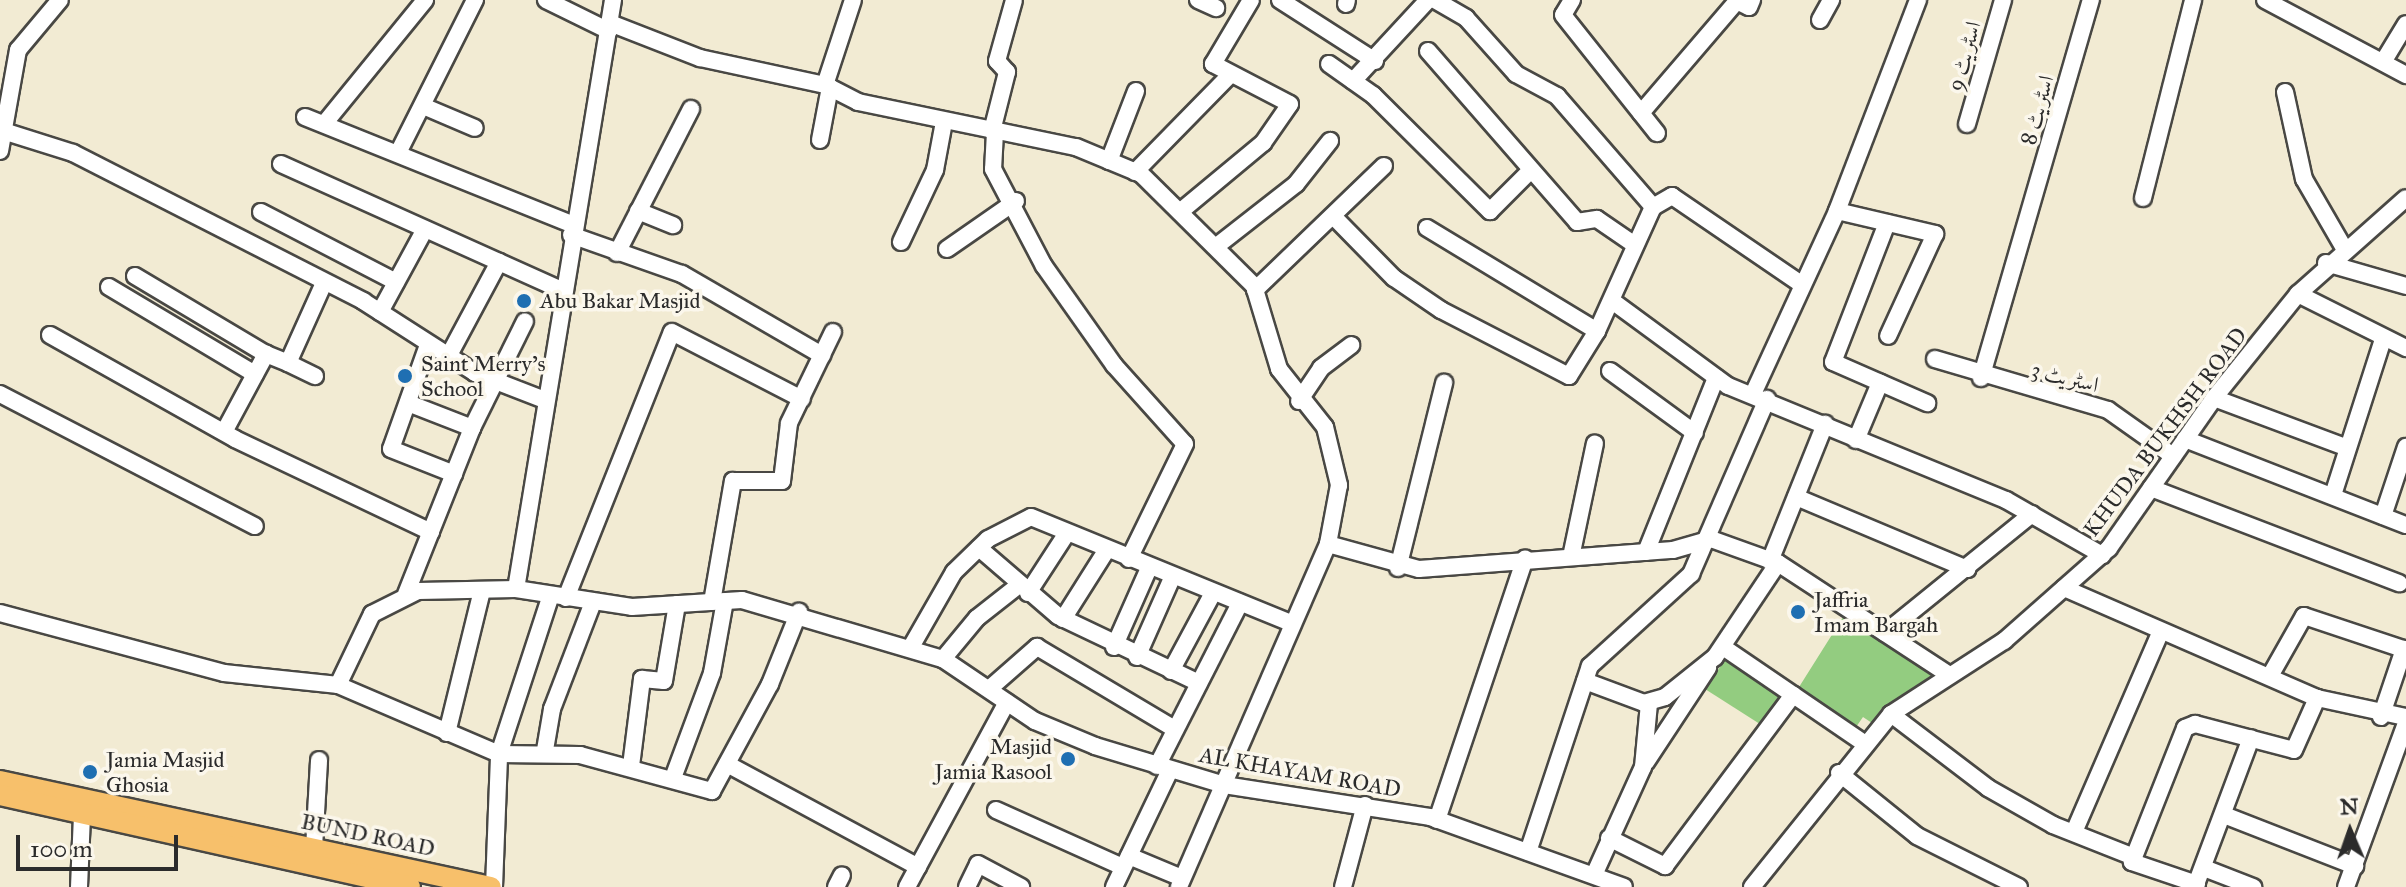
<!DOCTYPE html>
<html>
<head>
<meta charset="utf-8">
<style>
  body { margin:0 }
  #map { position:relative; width:2406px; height:887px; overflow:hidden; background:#f2ebd3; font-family:"IM FELL Great Primer",Amiri,serif }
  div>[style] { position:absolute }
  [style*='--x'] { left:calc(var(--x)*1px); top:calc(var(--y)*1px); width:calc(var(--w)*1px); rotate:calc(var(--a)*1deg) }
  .green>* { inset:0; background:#93cc80 }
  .roads { filter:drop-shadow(2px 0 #494844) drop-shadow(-2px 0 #494844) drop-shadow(0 2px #494844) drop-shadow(0 -2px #494844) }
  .minor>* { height:16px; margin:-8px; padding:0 8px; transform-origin:8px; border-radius:8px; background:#fff }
  .major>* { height:20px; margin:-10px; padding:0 10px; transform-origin:10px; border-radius:10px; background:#f7c06b }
  .dots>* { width:22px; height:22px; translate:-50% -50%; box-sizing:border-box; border:4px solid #fbf7ec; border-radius:50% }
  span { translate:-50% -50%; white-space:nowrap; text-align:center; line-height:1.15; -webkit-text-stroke:7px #fbf7ec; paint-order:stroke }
  .street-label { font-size:22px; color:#2b2b2b }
  .poi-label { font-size:22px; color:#2b2b2b }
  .left { translate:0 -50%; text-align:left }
  .right { translate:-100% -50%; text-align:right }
  .north { position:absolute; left:2310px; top:791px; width:80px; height:80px; -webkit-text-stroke:6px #fbf7ec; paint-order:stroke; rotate:358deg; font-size:22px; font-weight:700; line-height:32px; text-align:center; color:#2b2b2b }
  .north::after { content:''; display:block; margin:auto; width:28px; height:36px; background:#2b2b2b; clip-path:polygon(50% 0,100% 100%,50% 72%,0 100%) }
  .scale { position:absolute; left:16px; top:835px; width:162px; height:36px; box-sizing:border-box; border:4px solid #2b2b2b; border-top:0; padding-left:10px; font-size:24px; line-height:28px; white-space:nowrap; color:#2b2b2b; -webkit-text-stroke:6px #fbf7ec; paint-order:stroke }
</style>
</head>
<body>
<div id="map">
  <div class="green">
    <i style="clip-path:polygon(1845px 614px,1945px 679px,1891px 714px,1882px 708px,1872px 723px,1863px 717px,1854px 730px,1794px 695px)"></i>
    <i style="clip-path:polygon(1726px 658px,1784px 698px,1763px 726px,1705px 689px)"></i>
  </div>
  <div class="roads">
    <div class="minor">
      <i style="--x:546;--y:0;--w:70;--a:26.2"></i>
      <i style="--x:1198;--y:0;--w:20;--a:24"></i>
      <i style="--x:1280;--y:0;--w:113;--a:32.7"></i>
      <i style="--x:1435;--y:0;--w:36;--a:30"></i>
      <i style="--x:1466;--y:18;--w:75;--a:48.2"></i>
      <i style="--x:1516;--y:74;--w:47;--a:28.2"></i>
      <i style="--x:1557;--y:96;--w:147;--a:49.1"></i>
      <i style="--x:1572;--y:0;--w:17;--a:121"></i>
      <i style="--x:1563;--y:15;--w:151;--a:51.5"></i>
      <i style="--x:2265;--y:0;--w:160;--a:28"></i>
      <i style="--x:1346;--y:4;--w:4;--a:-76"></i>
      <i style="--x:1820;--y:20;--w:23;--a:-61"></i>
      <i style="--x:610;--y:23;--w:97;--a:21.3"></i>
      <i style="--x:700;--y:58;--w:128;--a:12.2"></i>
      <i style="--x:825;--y:85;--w:37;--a:27"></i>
      <i style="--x:858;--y:102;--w:223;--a:11.7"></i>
      <i style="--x:1076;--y:147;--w:70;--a:22.6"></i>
      <i style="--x:1141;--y:174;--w:159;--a:44.7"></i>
      <i style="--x:1254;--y:286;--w:87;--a:73.2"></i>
      <i style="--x:1279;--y:369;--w:74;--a:51.6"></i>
      <i style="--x:1325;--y:427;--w:60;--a:76.4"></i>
      <i style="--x:1339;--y:485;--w:60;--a:100.6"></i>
      <i style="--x:1328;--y:544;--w:374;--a:113.5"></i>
      <i style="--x:1428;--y:51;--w:227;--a:48.9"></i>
      <i style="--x:1577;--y:222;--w:20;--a:-9"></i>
      <i style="--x:1597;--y:219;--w:46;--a:34.4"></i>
      <i style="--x:2383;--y:62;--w:44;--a:-58.8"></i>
      <i style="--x:1329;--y:64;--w:54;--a:35.2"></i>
      <i style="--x:1373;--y:95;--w:165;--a:44.8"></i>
      <i style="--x:1490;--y:211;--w:55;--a:-45"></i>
      <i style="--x:1353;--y:81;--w:110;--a:-47.2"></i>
      <i style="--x:825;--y:85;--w:89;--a:-71.8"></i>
      <i style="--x:2285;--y:92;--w:89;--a:77.7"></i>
      <i style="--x:2304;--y:179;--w:80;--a:59.9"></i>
      <i style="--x:423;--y:106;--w:56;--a:22.9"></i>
      <i style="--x:1641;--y:113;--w:148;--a:-49.4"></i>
      <i style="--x:1737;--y:1;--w:13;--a:27"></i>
      <i style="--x:1749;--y:7;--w:8;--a:-67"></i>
      <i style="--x:305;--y:117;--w:289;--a:21.9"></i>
      <i style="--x:324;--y:124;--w:160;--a:-50.8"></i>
      <i style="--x:1967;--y:124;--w:129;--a:-73.8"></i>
      <i style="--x:0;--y:130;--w:77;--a:17.5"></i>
      <i style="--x:73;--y:153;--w:326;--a:27"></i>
      <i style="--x:363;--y:301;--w:133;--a:32.7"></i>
      <i style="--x:475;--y:373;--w:72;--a:21.2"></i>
      <i style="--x:992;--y:131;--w:61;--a:-75.7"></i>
      <i style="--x:1007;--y:72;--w:15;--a:-132"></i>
      <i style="--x:997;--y:61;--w:63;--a:-74.4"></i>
      <i style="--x:995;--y:132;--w:37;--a:93"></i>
      <i style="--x:993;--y:169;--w:110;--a:62.3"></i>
      <i style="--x:1044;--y:266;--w:121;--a:54.7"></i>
      <i style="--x:1114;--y:365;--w:106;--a:48.1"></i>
      <i style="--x:1185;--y:444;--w:128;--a:116"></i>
      <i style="--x:820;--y:140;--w:54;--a:-79.3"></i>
      <i style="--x:0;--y:151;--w:103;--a:-79.9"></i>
      <i style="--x:18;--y:50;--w:65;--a:-50"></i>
      <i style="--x:399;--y:151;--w:169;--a:-63.3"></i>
      <i style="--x:1109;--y:161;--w:75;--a:-68.9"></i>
      <i style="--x:281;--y:164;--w:307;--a:24.2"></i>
      <i style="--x:1135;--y:172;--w:134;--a:-45.6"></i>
      <i style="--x:2143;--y:198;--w:204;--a:-75.8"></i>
      <i style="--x:1653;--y:207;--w:22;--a:-30"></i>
      <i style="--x:1672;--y:196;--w:156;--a:34.3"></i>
      <i style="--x:638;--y:211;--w:38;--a:22"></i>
      <i style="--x:1181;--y:211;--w:107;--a:-39.7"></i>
      <i style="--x:1263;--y:143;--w:47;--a:-55.3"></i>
      <i style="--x:1290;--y:104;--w:87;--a:-152.5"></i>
      <i style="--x:1213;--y:64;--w:74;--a:-59.3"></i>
      <i style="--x:1837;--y:211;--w:101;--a:13.2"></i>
      <i style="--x:1935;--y:234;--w:112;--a:114.7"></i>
      <i style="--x:261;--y:212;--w:152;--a:27.4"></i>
      <i style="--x:1333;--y:216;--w:87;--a:45.5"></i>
      <i style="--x:1394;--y:278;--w:57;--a:34.2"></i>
      <i style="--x:1441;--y:310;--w:144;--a:27.3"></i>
      <i style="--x:1569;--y:376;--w:53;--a:-58.1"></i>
      <i style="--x:1887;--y:223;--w:149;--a:111.2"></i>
      <i style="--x:1833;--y:362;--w:103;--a:23.6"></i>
      <i style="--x:1427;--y:228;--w:199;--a:31.2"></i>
      <i style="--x:1597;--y:331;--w:136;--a:-65.7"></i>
      <i style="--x:571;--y:235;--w:118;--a:19.4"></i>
      <i style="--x:682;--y:274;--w:162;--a:30.1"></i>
      <i style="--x:901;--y:242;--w:80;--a:-64.7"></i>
      <i style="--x:935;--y:170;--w:49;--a:-79.4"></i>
      <i style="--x:1218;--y:245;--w:99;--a:-38"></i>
      <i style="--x:1296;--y:184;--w:55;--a:-51.7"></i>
      <i style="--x:947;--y:249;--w:84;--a:-34.8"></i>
      <i style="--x:617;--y:253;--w:162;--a:-62.8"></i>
      <i style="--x:2326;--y:263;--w:83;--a:16"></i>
      <i style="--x:135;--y:276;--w:152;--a:30.8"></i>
      <i style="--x:109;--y:287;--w:170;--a:30.8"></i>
      <i style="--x:1255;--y:290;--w:179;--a:-43.9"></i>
      <i style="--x:2298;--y:294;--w:121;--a:26.6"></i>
      <i style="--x:1615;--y:303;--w:140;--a:36.3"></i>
      <i style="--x:1728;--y:386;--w:300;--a:22.3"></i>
      <i style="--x:2006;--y:500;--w:111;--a:29.8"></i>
      <i style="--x:380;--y:312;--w:94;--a:-61.5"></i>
      <i style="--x:50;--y:335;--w:212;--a:29.3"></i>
      <i style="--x:235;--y:439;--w:217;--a:25.4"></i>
      <i style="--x:428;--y:345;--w:110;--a:109.6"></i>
      <i style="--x:391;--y:449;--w:68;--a:21.6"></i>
      <i style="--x:448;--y:357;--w:108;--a:-61.8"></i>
      <i style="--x:1935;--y:359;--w:180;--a:16.4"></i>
      <i style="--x:2108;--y:410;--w:80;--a:35.3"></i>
      <i style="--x:288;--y:363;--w:30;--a:26"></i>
      <i style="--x:1610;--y:371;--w:105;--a:36.1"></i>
      <i style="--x:1981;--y:378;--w:394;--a:-73.8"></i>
      <i style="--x:0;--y:394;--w:287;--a:27.4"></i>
      <i style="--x:1753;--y:394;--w:201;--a:-65.3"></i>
      <i style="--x:1837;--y:211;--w:226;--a:-69"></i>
      <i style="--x:2214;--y:398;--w:140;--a:20.5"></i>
      <i style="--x:1299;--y:401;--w:40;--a:-56"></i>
      <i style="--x:1321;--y:368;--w:38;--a:-37"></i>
      <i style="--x:408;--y:403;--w:69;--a:21.3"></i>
      <i style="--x:224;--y:432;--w:89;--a:-61.7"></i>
      <i style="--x:266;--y:354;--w:24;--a:22"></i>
      <i style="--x:288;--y:363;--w:88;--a:-65.8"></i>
      <i style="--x:2185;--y:439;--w:237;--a:21.3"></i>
      <i style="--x:1856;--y:440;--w:62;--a:-67.2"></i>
      <i style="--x:2151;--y:488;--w:266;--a:21"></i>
      <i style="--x:2333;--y:495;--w:164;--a:-72.2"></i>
      <i style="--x:1796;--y:497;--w:186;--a:22.8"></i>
      <i style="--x:2383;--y:516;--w:73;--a:-71.6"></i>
      <i style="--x:1328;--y:544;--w:94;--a:15.4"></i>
      <i style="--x:1419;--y:569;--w:255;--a:-4.3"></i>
      <i style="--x:1673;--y:550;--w:40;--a:-16"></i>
      <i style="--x:1711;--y:539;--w:71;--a:19.7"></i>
      <i style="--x:1778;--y:563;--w:201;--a:33.2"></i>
      <i style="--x:979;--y:548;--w:104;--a:40.7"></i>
      <i style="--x:1058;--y:616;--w:156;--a:25.4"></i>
      <i style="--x:1646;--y:552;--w:188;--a:-68.1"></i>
      <i style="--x:1571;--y:557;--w:116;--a:-78.1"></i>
      <i style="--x:1770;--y:561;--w:148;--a:-68.1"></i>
      <i style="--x:1398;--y:568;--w:191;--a:-76"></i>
      <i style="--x:2064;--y:588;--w:276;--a:23.5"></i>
      <i style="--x:2317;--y:698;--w:91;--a:12.1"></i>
      <i style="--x:516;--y:589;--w:597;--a:-80.65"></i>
      <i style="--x:1028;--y:593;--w:72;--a:-57"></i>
      <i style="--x:406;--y:594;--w:179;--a:-68.3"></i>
      <i style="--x:472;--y:428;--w:119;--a:-63.6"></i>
      <i style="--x:566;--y:598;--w:286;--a:-68.3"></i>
      <i style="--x:672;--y:332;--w:146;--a:27.3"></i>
      <i style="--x:712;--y:602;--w:123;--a:-80.2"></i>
      <i style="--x:733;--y:481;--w:49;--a:0"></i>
      <i style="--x:782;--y:481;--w:58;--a:-83.1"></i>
      <i style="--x:789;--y:423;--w:101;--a:-64.2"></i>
      <i style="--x:0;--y:613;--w:232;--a:15"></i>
      <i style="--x:224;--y:673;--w:115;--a:6"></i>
      <i style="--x:338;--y:685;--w:175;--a:23.2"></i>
      <i style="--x:499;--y:754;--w:81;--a:0.7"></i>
      <i style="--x:580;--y:755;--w:137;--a:15.3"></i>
      <i style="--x:712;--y:791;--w:122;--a:-61.5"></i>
      <i style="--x:770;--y:684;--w:78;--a:-68.1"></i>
      <i style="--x:1063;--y:619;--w:80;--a:-57.7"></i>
      <i style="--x:1885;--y:633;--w:189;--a:-39"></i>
      <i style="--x:911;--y:647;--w:86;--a:-60.2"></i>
      <i style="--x:954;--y:572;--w:47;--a:-44.1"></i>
      <i style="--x:988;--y:539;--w:48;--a:-27.1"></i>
      <i style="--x:1031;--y:517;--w:281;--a:22.2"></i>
      <i style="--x:1114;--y:647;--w:86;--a:-66.1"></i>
      <i style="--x:1723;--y:647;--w:172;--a:34.3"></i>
      <i style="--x:1137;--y:657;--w:86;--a:-66.1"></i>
      <i style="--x:943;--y:659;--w:53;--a:-50.3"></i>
      <i style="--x:977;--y:618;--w:53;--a:-38.2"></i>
      <i style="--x:1171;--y:671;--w:89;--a:-61.7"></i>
      <i style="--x:2270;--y:676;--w:69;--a:-60.5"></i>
      <i style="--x:2304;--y:616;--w:108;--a:18.4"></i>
      <i style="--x:1585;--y:681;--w:63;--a:20.4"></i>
      <i style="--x:1644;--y:703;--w:22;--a:-16"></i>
      <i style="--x:1665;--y:697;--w:64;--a:-38.7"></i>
      <i style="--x:1715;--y:657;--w:113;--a:-56.2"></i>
      <i style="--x:338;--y:685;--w:79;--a:-64.4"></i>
      <i style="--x:372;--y:614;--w:51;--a:-26.6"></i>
      <i style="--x:418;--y:591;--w:98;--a:-1.2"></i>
      <i style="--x:516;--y:589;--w:117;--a:8.8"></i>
      <i style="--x:632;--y:607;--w:110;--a:-3.6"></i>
      <i style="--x:742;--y:600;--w:209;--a:16.4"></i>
      <i style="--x:943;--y:659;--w:111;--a:34"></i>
      <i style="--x:1035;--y:721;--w:65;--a:22.6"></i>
      <i style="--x:1095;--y:746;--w:135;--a:16.8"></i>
      <i style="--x:1224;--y:785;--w:208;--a:8.8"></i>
      <i style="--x:1430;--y:817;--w:206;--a:19.8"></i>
      <i style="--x:989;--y:689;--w:64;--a:-41.2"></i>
      <i style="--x:1037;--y:647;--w:158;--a:30.8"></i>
      <i style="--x:1891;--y:714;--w:122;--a:37.3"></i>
      <i style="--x:1988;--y:788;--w:75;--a:29.6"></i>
      <i style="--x:2053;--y:825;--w:87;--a:21.6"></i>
      <i style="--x:2381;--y:717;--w:72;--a:-71.3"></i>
      <i style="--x:447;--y:733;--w:147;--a:-76.2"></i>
      <i style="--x:545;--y:750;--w:42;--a:-80.3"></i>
      <i style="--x:552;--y:709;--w:115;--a:-69"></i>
      <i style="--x:1646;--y:762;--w:113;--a:-56.6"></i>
      <i style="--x:727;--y:764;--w:217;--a:28.3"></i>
      <i style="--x:631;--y:766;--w:88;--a:-82.8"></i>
      <i style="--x:642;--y:679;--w:22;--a:5"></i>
      <i style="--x:664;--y:681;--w:78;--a:-80.4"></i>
      <i style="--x:1157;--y:766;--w:183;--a:-63"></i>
      <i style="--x:1839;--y:773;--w:100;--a:38.9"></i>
      <i style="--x:1917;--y:836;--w:114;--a:26.6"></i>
      <i style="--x:673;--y:778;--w:112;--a:-69.6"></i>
      <i style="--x:712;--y:673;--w:73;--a:-79.8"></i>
      <i style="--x:996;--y:810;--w:139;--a:24.2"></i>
      <i style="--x:2224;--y:815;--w:141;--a:21.3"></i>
      <i style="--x:1437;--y:820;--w:276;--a:-71.4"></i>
      <i style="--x:2074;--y:832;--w:219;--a:-66.6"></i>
      <i style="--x:1609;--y:838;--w:63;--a:26.6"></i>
      <i style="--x:1665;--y:866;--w:214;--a:-53.2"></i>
      <i style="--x:314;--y:848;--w:88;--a:-86.7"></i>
      <i style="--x:1528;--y:852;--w:196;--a:-71.6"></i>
      <i style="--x:1590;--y:666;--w:137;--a:-42.3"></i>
      <i style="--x:1691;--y:574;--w:191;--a:-66.5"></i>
      <i style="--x:1129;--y:856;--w:57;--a:22.5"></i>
      <i style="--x:2204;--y:868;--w:53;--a:21.2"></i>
      <i style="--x:1594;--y:875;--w:119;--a:-65.6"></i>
      <i style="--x:1643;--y:767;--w:63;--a:-84.6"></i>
      <i style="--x:2197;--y:884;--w:69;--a:-161.3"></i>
      <i style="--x:2132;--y:862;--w:144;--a:-68.4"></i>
      <i style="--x:2185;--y:728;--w:11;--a:-22"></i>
      <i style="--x:2195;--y:724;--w:102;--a:14.7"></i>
      <i style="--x:2294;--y:750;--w:57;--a:-66.1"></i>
      <i style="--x:79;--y:887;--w:73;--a:-87.6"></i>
      <i style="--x:494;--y:887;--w:133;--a:-87.8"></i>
      <i style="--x:499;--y:754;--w:167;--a:-71.9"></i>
      <i style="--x:836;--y:887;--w:13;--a:-63"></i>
      <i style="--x:907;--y:887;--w:210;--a:-61.6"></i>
      <i style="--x:967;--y:887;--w:25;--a:-64"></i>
      <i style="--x:978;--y:864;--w:49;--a:28.1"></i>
      <i style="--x:1114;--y:887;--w:130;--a:-64.4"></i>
      <i style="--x:1343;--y:887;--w:85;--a:-75"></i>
      <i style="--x:1752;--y:887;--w:222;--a:-51.2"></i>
      <i style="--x:1891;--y:714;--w:135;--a:-32.9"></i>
      <i style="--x:2004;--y:641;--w:140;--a:-41.5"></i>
      <i style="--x:2109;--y:548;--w:183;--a:-55"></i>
      <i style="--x:2214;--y:398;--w:134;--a:-51.1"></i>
      <i style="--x:2298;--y:294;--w:144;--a:-41.6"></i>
      <i style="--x:2195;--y:887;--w:159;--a:-69.4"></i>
      <i style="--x:2346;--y:887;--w:175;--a:-69.9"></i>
    </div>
    <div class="major">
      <i style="--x:0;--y:781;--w:502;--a:12.18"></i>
      <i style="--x:0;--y:795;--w:420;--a:12.6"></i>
    </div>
  </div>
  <div class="dots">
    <i style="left:524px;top:301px;background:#1f6fb2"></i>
    <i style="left:405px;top:376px;background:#1f6fb2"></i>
    <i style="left:1798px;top:612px;background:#1f6fb2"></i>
    <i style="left:1068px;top:759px;background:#1f6fb2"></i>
    <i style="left:90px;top:772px;background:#1f6fb2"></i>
  </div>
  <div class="street-label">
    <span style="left:1964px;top:56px;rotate:-74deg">اسٹریٹ 9</span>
    <span style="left:2037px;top:110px;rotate:-74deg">اسٹریٹ 8</span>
    <span style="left:2065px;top:377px;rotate:14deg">اسٹریٹ 3</span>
    <span style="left:2165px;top:432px;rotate:-53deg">KHUDA BUKHSH ROAD</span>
    <span style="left:1300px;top:772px;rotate:10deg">AL KHAYAM ROAD</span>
    <span style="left:368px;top:835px;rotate:12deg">BUND ROAD</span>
  </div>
  <div class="poi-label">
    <span class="left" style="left:540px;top:301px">Abu Bakar Masjid</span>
    <span class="left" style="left:421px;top:376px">Saint Merry's<br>School</span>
    <span class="left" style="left:1814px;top:612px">Jaffria<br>Imam Bargah</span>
    <span class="right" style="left:1052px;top:759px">Masjid<br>Jamia Rasool</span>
    <span class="left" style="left:106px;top:772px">Jamia Masjid<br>Ghosia</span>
  </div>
  <div class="north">N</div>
  <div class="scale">100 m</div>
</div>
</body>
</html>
